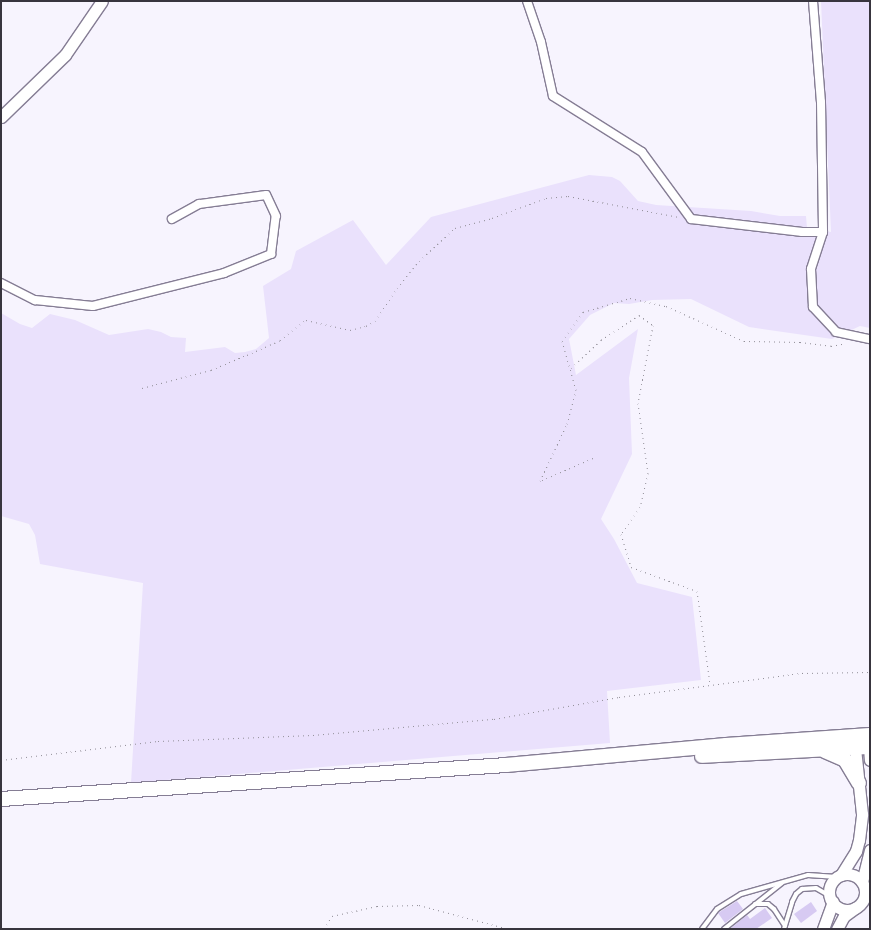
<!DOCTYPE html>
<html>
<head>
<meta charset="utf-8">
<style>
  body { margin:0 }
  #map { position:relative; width:871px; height:930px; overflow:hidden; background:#f7f4fe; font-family:"Titillium Web",sans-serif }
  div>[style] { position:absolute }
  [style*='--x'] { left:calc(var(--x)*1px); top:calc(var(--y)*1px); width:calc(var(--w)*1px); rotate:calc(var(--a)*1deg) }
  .green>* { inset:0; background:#eae1fc }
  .building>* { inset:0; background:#d7caf2 }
  .path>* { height:1px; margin-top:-0.5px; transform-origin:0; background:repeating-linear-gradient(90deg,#928f98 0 1px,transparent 0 5px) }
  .roads { filter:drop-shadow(1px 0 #857d94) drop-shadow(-1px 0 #857d94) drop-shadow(0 1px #857d94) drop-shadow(0 -1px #857d94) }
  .lane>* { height:4px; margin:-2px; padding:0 2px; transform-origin:2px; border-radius:2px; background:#fff }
  .street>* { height:8px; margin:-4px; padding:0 4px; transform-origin:4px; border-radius:4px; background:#fff }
  .secondary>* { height:11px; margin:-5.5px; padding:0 5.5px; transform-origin:5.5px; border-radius:5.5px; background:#fff }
  .secondary>.ring { margin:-5.5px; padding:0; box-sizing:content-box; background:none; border:11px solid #fff; border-radius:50% }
  .highway>* { height:14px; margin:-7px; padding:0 7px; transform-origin:7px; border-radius:7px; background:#fff }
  span { translate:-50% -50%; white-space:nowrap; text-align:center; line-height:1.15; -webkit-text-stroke:5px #fff; paint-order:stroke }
  .frame { position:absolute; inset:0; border:2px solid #38353e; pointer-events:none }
</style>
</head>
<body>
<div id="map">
  <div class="green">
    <i style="clip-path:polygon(821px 1px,870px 1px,870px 328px,860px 326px,832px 339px,749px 327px,691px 299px,652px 300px,629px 304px,614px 303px,590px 315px,569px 339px,576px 375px,638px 329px,629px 378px,632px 454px,601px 519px,614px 539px,637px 583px,692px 597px,701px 680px,607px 691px,610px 743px,131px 783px,143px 583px,40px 564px,35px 535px,29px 524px,1px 516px,1px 313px,20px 324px,32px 328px,50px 314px,75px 320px,109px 335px,148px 329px,161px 332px,171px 337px,186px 338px,185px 352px,225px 347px,235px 353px,245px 352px,256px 349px,269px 338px,263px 286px,291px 269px,296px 251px,353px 220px,386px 265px,431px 217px,589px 175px,612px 177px,620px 181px,638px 201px,656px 205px,751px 211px,780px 216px,806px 216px,807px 228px,831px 232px)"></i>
  </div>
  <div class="building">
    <i style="clip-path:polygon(737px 901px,743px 909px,725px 923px,718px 913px)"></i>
    <i style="clip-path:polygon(811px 902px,817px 911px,801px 923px,794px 914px)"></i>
    <i style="clip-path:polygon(765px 908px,772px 918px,756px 929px,730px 929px,747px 915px,750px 919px)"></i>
  </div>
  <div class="path">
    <i style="--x:571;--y:368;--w:41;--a:-43"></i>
    <i style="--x:601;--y:340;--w:45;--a:-33.3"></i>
    <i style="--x:639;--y:315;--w:17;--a:36"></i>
    <i style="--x:653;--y:325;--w:79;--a:100.9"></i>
    <i style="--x:638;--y:403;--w:71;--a:81.9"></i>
    <i style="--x:648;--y:473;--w:35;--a:103"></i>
    <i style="--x:640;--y:507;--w:33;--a:125"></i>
    <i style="--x:621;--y:534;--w:34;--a:73"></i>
    <i style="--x:631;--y:567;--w:70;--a:20"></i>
    <i style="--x:697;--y:591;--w:94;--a:82"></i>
    <i style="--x:142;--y:388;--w:71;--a:-14.6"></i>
    <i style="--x:211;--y:370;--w:39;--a:-23"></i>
    <i style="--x:247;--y:355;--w:36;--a:-24"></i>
    <i style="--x:280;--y:340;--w:33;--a:-38"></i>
    <i style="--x:306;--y:320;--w:45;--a:12.8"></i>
    <i style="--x:350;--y:330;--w:16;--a:-14"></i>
    <i style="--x:366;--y:326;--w:10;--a:-29"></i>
    <i style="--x:375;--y:321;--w:40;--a:-56"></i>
    <i style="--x:397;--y:288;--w:35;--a:-51"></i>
    <i style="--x:419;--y:261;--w:49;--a:-42.5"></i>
    <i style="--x:455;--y:228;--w:38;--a:-15"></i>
    <i style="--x:492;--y:218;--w:58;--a:-20.3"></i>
    <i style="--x:546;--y:198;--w:22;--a:-5"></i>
    <i style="--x:568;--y:196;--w:113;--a:10.7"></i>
    <i style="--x:593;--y:458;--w:58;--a:156.5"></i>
    <i style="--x:540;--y:481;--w:63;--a:-64.7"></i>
    <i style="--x:567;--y:424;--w:35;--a:-75"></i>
    <i style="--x:576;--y:390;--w:51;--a:-105.9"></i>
    <i style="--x:562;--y:341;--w:36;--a:-54"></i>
    <i style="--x:583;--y:312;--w:49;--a:-16.6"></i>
    <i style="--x:630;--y:298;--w:37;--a:13"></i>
    <i style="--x:666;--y:306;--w:85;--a:24.2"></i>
    <i style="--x:744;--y:341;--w:56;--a:1"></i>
    <i style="--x:800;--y:342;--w:31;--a:7"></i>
    <i style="--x:831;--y:346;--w:15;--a:-11"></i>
    <i style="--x:1;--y:760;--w:158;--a:-6.9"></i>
    <i style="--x:158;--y:741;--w:155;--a:-2.2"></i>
    <i style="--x:313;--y:735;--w:182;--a:-5.1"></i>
    <i style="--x:494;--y:719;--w:127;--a:-10"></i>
    <i style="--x:619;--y:697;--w:185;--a:-7.5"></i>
    <i style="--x:802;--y:673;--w:68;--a:-0.8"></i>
    <i style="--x:324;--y:929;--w:15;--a:-58"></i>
    <i style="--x:332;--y:916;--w:46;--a:-12.5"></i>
    <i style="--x:377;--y:906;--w:42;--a:-1.4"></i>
    <i style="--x:419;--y:905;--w:93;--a:14.9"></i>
  </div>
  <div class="roads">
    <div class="lane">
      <i style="--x:755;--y:904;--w:13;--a:0"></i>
      <i style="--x:768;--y:904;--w:8;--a:40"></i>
      <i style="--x:774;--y:909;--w:20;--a:57"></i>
      <i style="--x:702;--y:929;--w:25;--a:-53"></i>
      <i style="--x:717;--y:909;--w:28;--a:-32"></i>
      <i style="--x:741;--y:894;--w:70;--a:-15.8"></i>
      <i style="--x:808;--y:875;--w:29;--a:4"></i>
      <i style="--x:724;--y:929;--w:74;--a:-38.4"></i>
      <i style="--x:784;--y:929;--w:28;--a:-73"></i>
      <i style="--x:792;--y:902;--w:9;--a:-63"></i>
      <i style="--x:796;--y:894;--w:8;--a:-40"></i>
      <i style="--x:802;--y:889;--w:14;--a:-4"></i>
      <i style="--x:816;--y:888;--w:16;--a:30"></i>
    </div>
    <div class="street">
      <i style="--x:527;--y:1;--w:43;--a:71.1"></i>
      <i style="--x:541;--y:42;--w:55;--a:77.5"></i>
      <i style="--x:553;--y:96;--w:105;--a:32.2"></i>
      <i style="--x:642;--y:152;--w:83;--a:53.8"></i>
      <i style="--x:691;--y:219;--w:112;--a:6.7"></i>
      <i style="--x:802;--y:232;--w:21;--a:0"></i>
      <i style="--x:813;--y:1;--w:101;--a:85.5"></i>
      <i style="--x:821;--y:102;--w:130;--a:89.1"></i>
      <i style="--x:823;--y:232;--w:39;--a:108"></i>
      <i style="--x:811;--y:269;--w:38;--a:87"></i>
      <i style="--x:813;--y:307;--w:34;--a:47"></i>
      <i style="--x:836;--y:332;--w:35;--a:12"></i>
      <i style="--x:1;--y:283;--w:38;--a:27"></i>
      <i style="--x:35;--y:300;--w:58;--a:5.9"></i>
      <i style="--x:93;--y:306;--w:135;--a:-14.1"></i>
      <i style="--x:224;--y:273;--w:51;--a:-22"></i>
      <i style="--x:271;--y:254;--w:38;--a:-83"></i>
      <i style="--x:276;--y:216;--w:23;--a:-115"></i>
      <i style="--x:266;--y:195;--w:68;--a:172.3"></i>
      <i style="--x:199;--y:204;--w:31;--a:151"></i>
    </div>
    <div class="secondary">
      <i style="--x:1;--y:117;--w:89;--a:-44.1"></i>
      <i style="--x:65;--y:55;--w:65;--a:-55.6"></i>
      <i style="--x:864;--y:741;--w:8;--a:50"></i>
      <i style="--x:869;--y:747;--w:13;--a:86"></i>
      <i class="ring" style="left:829px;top:874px;width:25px;height:25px"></i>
      <i style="--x:841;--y:875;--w:28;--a:-58"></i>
      <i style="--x:856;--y:851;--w:11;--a:-75"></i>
      <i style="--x:859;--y:840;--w:26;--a:-83"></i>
      <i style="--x:862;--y:814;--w:66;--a:-96.1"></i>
      <i style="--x:855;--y:748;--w:9;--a:-63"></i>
      <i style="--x:862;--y:882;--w:33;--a:-76"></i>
      <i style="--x:823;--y:929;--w:29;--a:-70"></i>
      <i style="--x:837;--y:929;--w:15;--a:-62"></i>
      <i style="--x:844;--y:916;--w:14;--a:-36"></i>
    </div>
    <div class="highway">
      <i style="--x:825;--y:751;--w:22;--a:24"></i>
      <i style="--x:845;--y:760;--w:27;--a:59"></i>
      <i style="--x:702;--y:756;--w:168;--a:-3.1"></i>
      <i style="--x:1;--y:799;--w:506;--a:-3.85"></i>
      <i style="--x:506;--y:765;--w:221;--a:-5.2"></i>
      <i style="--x:726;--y:745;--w:144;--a:-4"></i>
    </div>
  </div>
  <div class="frame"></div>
</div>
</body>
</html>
